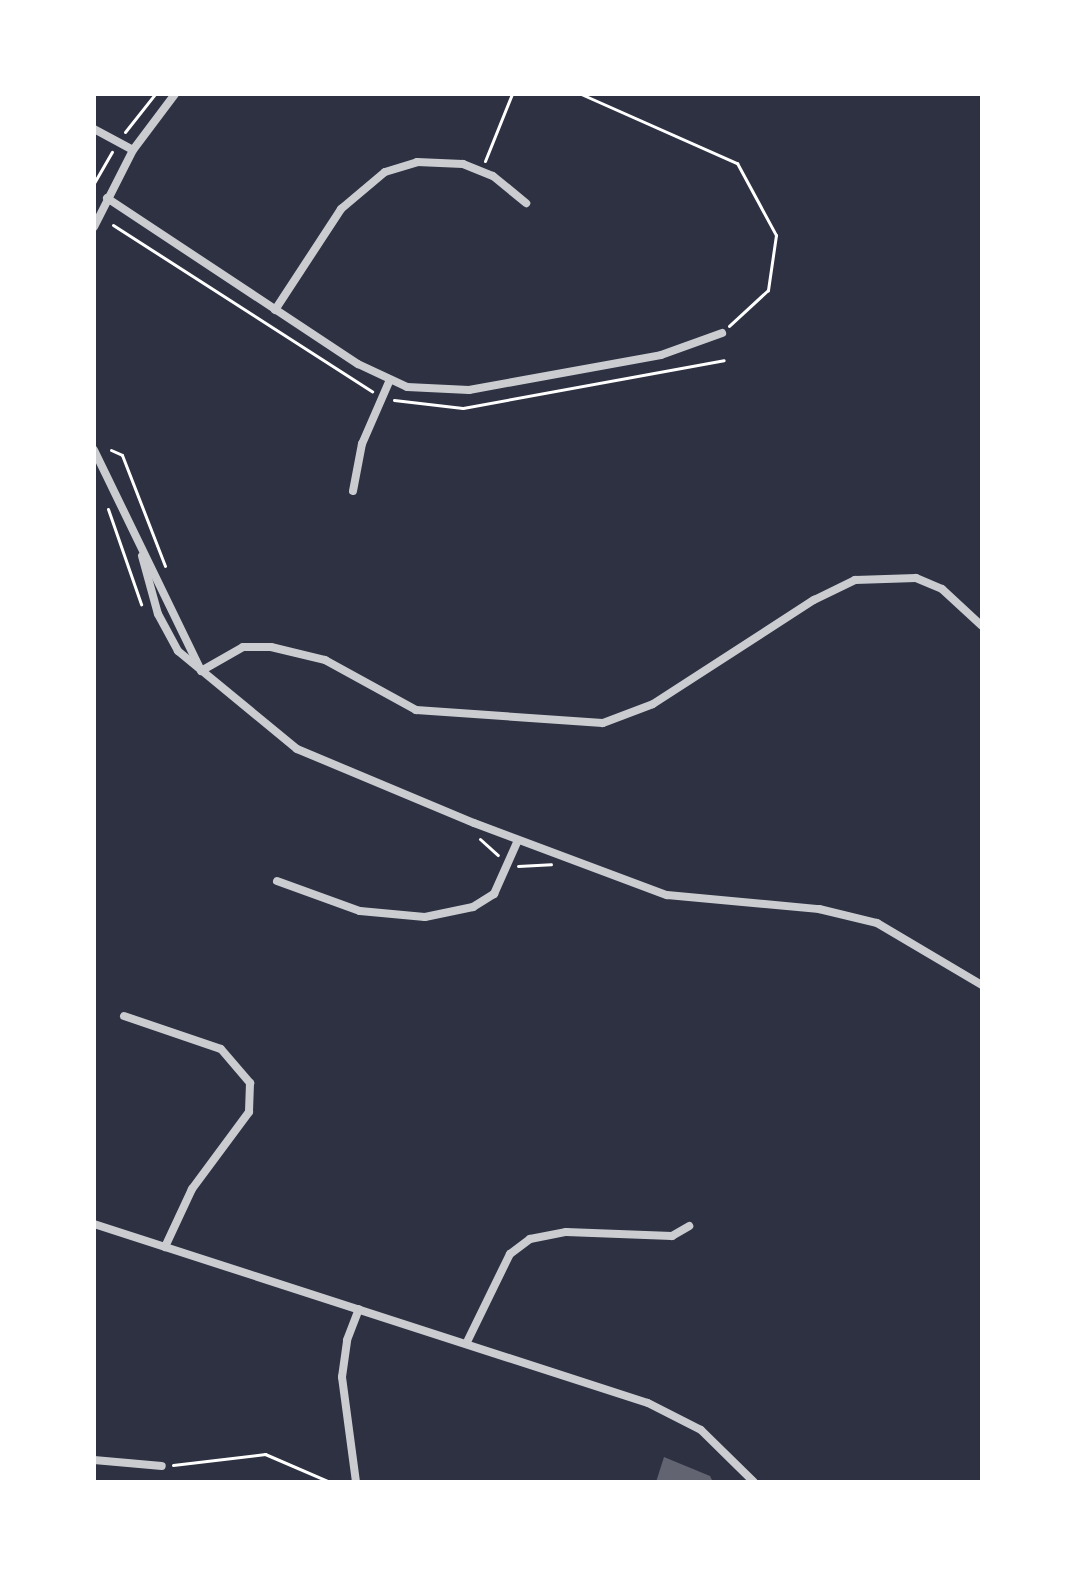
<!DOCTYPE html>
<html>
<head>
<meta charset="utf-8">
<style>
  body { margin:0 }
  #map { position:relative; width:1076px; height:1576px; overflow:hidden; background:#2d3142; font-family:"Space Grotesk",sans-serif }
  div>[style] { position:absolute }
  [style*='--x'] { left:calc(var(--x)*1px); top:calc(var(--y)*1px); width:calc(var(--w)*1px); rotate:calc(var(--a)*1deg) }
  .building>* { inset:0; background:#626471 }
  .path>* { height:3px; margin:-1.5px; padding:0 1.5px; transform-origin:1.5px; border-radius:1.5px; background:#fff }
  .minor>* { height:8px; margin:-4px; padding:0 4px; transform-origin:4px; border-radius:4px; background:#caccd0 }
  span { translate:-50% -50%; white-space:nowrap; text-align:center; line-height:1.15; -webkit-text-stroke:8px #fff; paint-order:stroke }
  .frame { position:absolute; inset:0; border:96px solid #fff; pointer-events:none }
</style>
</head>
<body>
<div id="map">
  <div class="building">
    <i style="clip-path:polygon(664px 1457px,710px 1476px,713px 1482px,656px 1482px)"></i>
  </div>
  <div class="path">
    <i style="--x:581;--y:94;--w:171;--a:23.9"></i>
    <i style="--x:737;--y:163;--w:82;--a:61.6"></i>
    <i style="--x:776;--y:235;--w:56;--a:98.3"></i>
    <i style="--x:768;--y:290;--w:53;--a:137.3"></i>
    <i style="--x:125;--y:132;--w:48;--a:-51.7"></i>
    <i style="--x:485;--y:161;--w:72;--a:-68.1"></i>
    <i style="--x:94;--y:183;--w:36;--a:-60"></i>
    <i style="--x:113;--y:225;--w:308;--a:32.7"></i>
    <i style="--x:394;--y:400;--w:69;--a:6.6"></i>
    <i style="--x:463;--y:408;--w:265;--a:-10.4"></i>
    <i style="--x:111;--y:450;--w:12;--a:24"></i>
    <i style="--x:122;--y:455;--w:119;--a:68.8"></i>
    <i style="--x:108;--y:509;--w:101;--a:70.8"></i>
    <i style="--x:480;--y:839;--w:24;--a:42"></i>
    <i style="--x:518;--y:866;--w:33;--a:-3"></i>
    <i style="--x:173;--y:1465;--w:93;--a:-6.8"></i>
    <i style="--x:265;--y:1454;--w:71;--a:23.3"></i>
  </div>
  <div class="minor">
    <i style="--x:94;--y:129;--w:44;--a:28.3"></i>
    <i style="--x:107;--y:198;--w:301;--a:33.5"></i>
    <i style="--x:358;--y:364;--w:54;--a:25.1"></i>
    <i style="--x:407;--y:387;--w:62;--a:2.8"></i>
    <i style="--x:469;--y:390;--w:195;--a:-10.3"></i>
    <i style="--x:661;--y:355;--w:65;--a:-19.8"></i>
    <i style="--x:94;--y:227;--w:86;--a:-63.1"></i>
    <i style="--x:133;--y:150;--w:70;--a:-53.1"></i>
    <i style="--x:275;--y:310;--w:121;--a:-56.8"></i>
    <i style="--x:341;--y:209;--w:57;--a:-40.1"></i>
    <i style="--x:385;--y:172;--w:34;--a:-17"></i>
    <i style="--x:417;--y:162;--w:46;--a:2.5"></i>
    <i style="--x:463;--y:164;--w:32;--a:22"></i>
    <i style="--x:493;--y:176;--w:43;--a:39.3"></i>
    <i style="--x:94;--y:450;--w:245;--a:64.1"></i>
    <i style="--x:353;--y:491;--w:48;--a:-79.2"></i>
    <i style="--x:362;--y:444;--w:68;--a:-66.5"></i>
    <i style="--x:142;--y:556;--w:60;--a:74.6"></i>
    <i style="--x:158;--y:614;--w:42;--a:61.6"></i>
    <i style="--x:178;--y:651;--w:154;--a:39.5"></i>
    <i style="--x:297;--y:749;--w:192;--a:22.7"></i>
    <i style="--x:474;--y:823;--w:206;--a:20.5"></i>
    <i style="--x:667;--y:895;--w:153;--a:5.3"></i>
    <i style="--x:819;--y:909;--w:60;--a:13.6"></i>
    <i style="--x:877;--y:923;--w:122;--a:30.6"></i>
    <i style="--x:201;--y:671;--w:48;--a:-29.7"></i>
    <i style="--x:243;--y:647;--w:28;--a:0"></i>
    <i style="--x:271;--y:647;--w:56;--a:13.5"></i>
    <i style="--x:325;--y:660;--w:104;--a:28.8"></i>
    <i style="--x:416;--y:710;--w:187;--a:4"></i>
    <i style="--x:603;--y:723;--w:53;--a:-20.8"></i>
    <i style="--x:653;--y:704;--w:192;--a:-32.9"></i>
    <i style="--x:814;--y:600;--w:46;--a:-26"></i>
    <i style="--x:855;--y:580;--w:61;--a:-1.9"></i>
    <i style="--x:916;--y:578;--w:28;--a:23"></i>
    <i style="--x:942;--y:589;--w:54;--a:42.8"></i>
    <i style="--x:277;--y:881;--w:88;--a:19.9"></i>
    <i style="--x:360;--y:911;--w:65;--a:5.3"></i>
    <i style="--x:425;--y:917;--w:49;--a:-11.8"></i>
    <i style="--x:473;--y:907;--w:25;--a:-32"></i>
    <i style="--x:494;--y:894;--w:59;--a:-66"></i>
    <i style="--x:124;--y:1016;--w:102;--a:18.8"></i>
    <i style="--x:221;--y:1049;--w:45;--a:49.5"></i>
    <i style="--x:250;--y:1083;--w:29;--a:92"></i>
    <i style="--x:249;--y:1112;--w:96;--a:126.5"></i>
    <i style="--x:192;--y:1189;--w:64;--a:115"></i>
    <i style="--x:94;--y:1224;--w:582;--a:17.91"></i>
    <i style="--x:648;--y:1403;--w:59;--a:27"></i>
    <i style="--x:701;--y:1430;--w:74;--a:44.5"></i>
    <i style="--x:467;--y:1342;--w:98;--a:-64"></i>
    <i style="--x:510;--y:1254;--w:25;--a:-37"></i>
    <i style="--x:530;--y:1239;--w:37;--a:-11"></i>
    <i style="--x:566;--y:1232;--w:106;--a:2.2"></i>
    <i style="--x:672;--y:1236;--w:20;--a:-30"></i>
    <i style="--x:94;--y:1460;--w:68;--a:5"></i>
    <i style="--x:356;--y:1482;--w:106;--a:-97.6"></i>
    <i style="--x:342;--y:1377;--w:37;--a:-82"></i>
    <i style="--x:347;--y:1340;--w:33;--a:-69"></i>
  </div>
  <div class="frame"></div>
</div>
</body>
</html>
